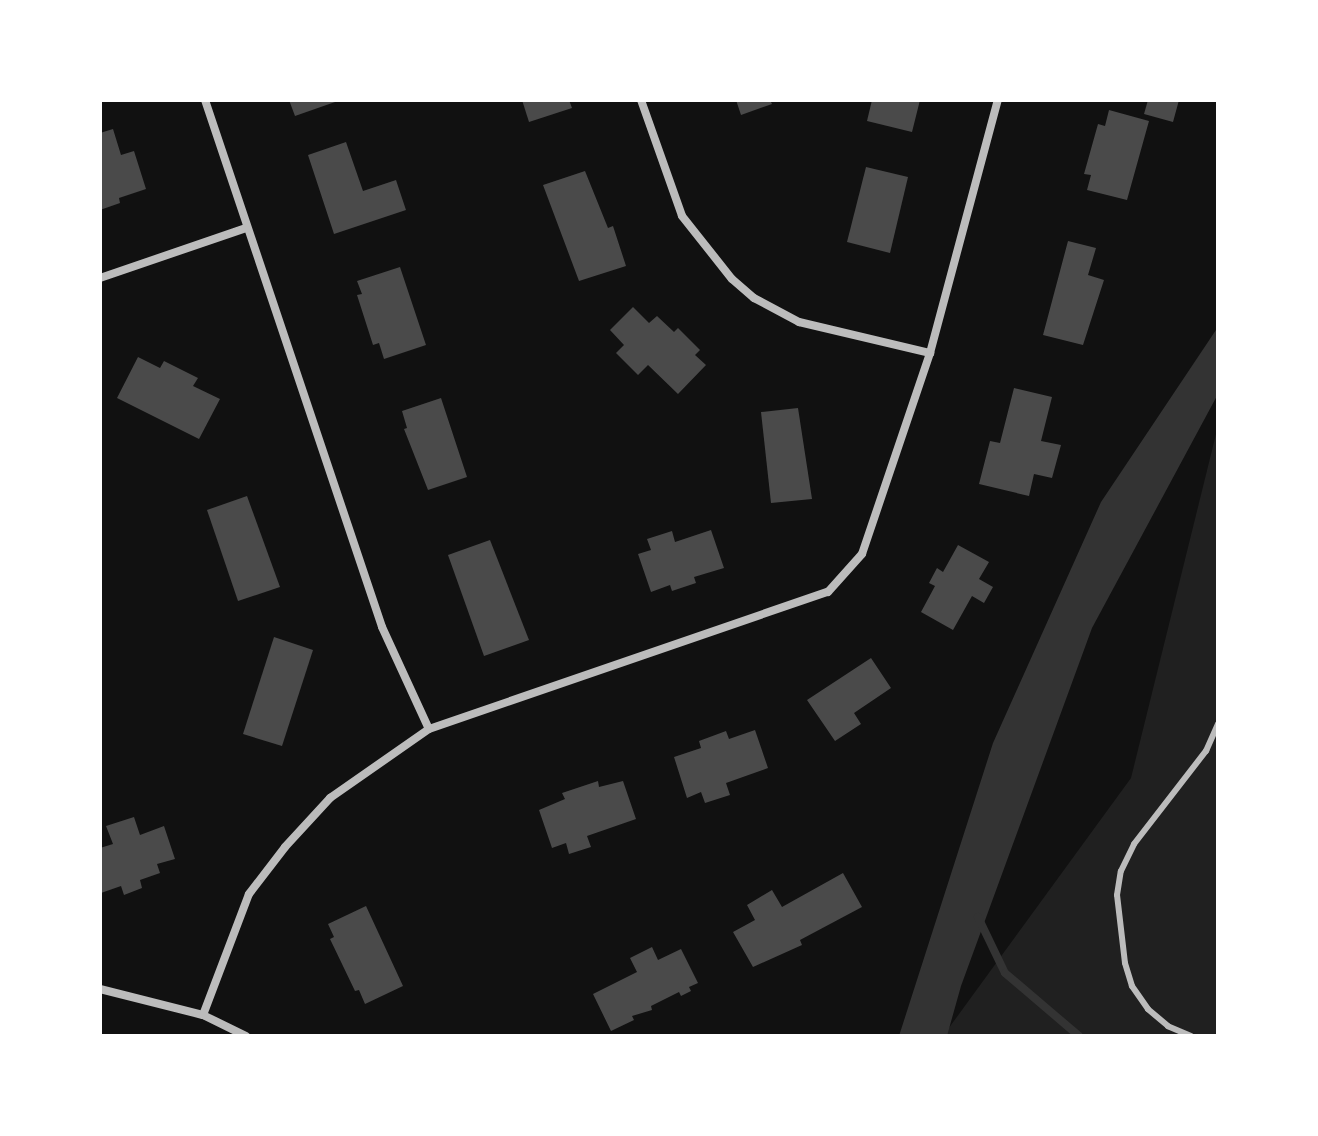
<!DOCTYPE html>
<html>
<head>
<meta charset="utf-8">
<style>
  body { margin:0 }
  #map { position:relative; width:1318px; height:1136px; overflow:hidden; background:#111; font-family:Overpass,sans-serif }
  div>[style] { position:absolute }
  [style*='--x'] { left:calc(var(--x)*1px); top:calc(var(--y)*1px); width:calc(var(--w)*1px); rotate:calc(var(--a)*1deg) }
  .green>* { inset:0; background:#202020 }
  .water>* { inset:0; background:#333 }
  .stream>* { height:8px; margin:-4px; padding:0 4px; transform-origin:4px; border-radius:4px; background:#333 }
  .building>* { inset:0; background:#4a4a4a }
  .service>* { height:6px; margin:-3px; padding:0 3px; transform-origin:3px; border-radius:3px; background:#bcbcbc }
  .minor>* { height:8px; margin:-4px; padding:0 4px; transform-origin:4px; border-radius:4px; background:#bcbcbc }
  span { translate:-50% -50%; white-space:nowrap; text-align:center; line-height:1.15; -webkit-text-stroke:6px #fff; paint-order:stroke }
  .frame { position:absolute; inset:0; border:102px solid #fff; pointer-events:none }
</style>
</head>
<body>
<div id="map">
  <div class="green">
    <i style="clip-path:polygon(1218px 426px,1218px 1036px,943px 1036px,1131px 778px)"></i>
  </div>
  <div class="water">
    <i style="clip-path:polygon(1218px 327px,1218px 394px,1092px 628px,961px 986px,947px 1036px,899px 1036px,993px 743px,1101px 502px)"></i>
  </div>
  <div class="stream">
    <i style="--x:978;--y:917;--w:62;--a:64.3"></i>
    <i style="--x:1005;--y:973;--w:97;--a:40.4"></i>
  </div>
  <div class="building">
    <i style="clip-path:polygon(289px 100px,335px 100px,335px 102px,295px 116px)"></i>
    <i style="clip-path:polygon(522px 100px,569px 100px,572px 108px,529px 122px)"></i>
    <i style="clip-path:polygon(736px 100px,770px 100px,772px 104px,741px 115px)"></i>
    <i style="clip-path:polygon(872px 100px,920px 100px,912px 132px,867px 121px)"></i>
    <i style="clip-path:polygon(1148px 100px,1179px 100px,1173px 122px,1144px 114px)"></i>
    <i style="clip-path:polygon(1109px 110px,1149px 121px,1127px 200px,1087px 190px,1091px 175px,1084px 174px,1098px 124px,1105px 126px)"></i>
    <i style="clip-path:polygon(113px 129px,121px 155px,134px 151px,146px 189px,119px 198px,120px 203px,100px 210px,100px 133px)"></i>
    <i style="clip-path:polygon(346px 142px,363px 191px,396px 180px,406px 210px,334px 234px,308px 155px)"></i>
    <i style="clip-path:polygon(866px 167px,908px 177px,890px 253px,847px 242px)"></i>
    <i style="clip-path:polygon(585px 171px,608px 228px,613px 226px,626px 266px,579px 281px,543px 185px)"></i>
    <i style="clip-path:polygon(1068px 241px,1096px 248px,1088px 275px,1104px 280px,1083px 345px,1043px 335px)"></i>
    <i style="clip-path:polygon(400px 267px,426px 345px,384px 359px,379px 343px,373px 345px,357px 295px,362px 294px,357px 281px)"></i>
    <i style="clip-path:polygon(633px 307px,649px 323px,657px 316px,674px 332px,678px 328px,700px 350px,695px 355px,706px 365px,678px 394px,648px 365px,638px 375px,616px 353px,624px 345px,610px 330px)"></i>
    <i style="clip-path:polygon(138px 357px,160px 368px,164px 361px,198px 378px,193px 386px,220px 399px,199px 439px,117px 398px)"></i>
    <i style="clip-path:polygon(1014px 388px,1052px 397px,1041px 441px,1061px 445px,1052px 478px,1034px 474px,1029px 496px,979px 484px,990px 441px,1000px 443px)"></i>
    <i style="clip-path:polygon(441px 398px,467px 477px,428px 490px,404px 429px,407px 428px,402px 411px)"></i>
    <i style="clip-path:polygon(798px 408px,812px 499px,771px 503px,761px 412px)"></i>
    <i style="clip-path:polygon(247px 496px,280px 587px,238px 601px,207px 510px)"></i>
    <i style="clip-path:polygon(711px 530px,724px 568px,694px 577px,696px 583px,672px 591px,670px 585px,651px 592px,638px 554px,651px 550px,647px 539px,672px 531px,675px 542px)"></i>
    <i style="clip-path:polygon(490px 540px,529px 640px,484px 656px,448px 555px)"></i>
    <i style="clip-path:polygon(958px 545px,989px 562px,979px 579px,993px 587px,984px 603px,972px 596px,953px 630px,921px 612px,935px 586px,929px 583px,937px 568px,943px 572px)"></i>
    <i style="clip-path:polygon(274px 637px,313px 650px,282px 746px,243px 734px)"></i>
    <i style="clip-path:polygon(871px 658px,891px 688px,854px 713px,861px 724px,835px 741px,807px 700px)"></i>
    <i style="clip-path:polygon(755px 730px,768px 768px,726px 783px,730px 795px,705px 803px,701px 792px,687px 798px,674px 757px,701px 748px,699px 741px,726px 731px,729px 739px)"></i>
    <i style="clip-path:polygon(598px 781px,599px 787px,623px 781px,636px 819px,587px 836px,591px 847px,569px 854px,566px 843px,552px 848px,539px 810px,565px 799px,562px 793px)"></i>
    <i style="clip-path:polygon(134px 817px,140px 835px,164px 826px,175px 859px,157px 864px,160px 873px,140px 880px,142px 888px,124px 895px,121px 886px,101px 893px,100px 848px,113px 844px,106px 826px)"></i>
    <i style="clip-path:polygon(843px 873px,862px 907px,800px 940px,802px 945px,753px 967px,733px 932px,755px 920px,747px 905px,772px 890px,782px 907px)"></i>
    <i style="clip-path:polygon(366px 906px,403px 986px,365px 1004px,359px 990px,355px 991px,330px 939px,334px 937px,328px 924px)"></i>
    <i style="clip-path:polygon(652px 947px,658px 960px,681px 949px,698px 983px,689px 987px,691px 991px,681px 996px,679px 992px,651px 1006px,652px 1010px,632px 1016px,634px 1020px,611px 1031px,593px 994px,637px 972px,630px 958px)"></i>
  </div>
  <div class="service">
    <i style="--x:1191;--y:1036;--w:25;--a:-157"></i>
    <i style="--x:1168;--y:1026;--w:26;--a:-140"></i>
    <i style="--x:1148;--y:1009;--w:28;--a:-125"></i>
    <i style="--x:1132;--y:986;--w:24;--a:-107"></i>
    <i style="--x:1125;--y:963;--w:68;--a:-96.7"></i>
    <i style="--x:1117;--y:895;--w:24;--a:-81"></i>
    <i style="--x:1121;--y:871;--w:30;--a:-64"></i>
    <i style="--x:1134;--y:844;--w:118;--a:-52.3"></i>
    <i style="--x:1206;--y:751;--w:30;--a:-66"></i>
  </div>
  <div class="minor">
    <i style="--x:205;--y:100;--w:556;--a:71.43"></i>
    <i style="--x:382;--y:627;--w:112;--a:65.3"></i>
    <i style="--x:641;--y:100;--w:123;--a:70.5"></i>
    <i style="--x:682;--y:216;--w:80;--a:51.6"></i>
    <i style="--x:732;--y:279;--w:29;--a:41"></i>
    <i style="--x:754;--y:298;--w:51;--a:28.1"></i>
    <i style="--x:799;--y:322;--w:135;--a:13.3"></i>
    <i style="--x:100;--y:278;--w:154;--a:-18.9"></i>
    <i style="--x:100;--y:989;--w:106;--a:14.2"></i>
    <i style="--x:203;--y:1015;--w:48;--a:26"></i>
    <i style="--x:203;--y:1015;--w:129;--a:-69.2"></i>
    <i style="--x:249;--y:894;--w:59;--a:-52.5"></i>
    <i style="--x:285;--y:847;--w:67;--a:-47.4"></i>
    <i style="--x:330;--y:798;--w:121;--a:-34.9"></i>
    <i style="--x:429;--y:729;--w:422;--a:-19"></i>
    <i style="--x:828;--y:592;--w:51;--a:-48.2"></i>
    <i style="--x:862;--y:554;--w:212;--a:-71.3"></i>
    <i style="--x:930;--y:353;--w:262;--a:-75"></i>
  </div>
  <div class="frame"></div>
</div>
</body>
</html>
